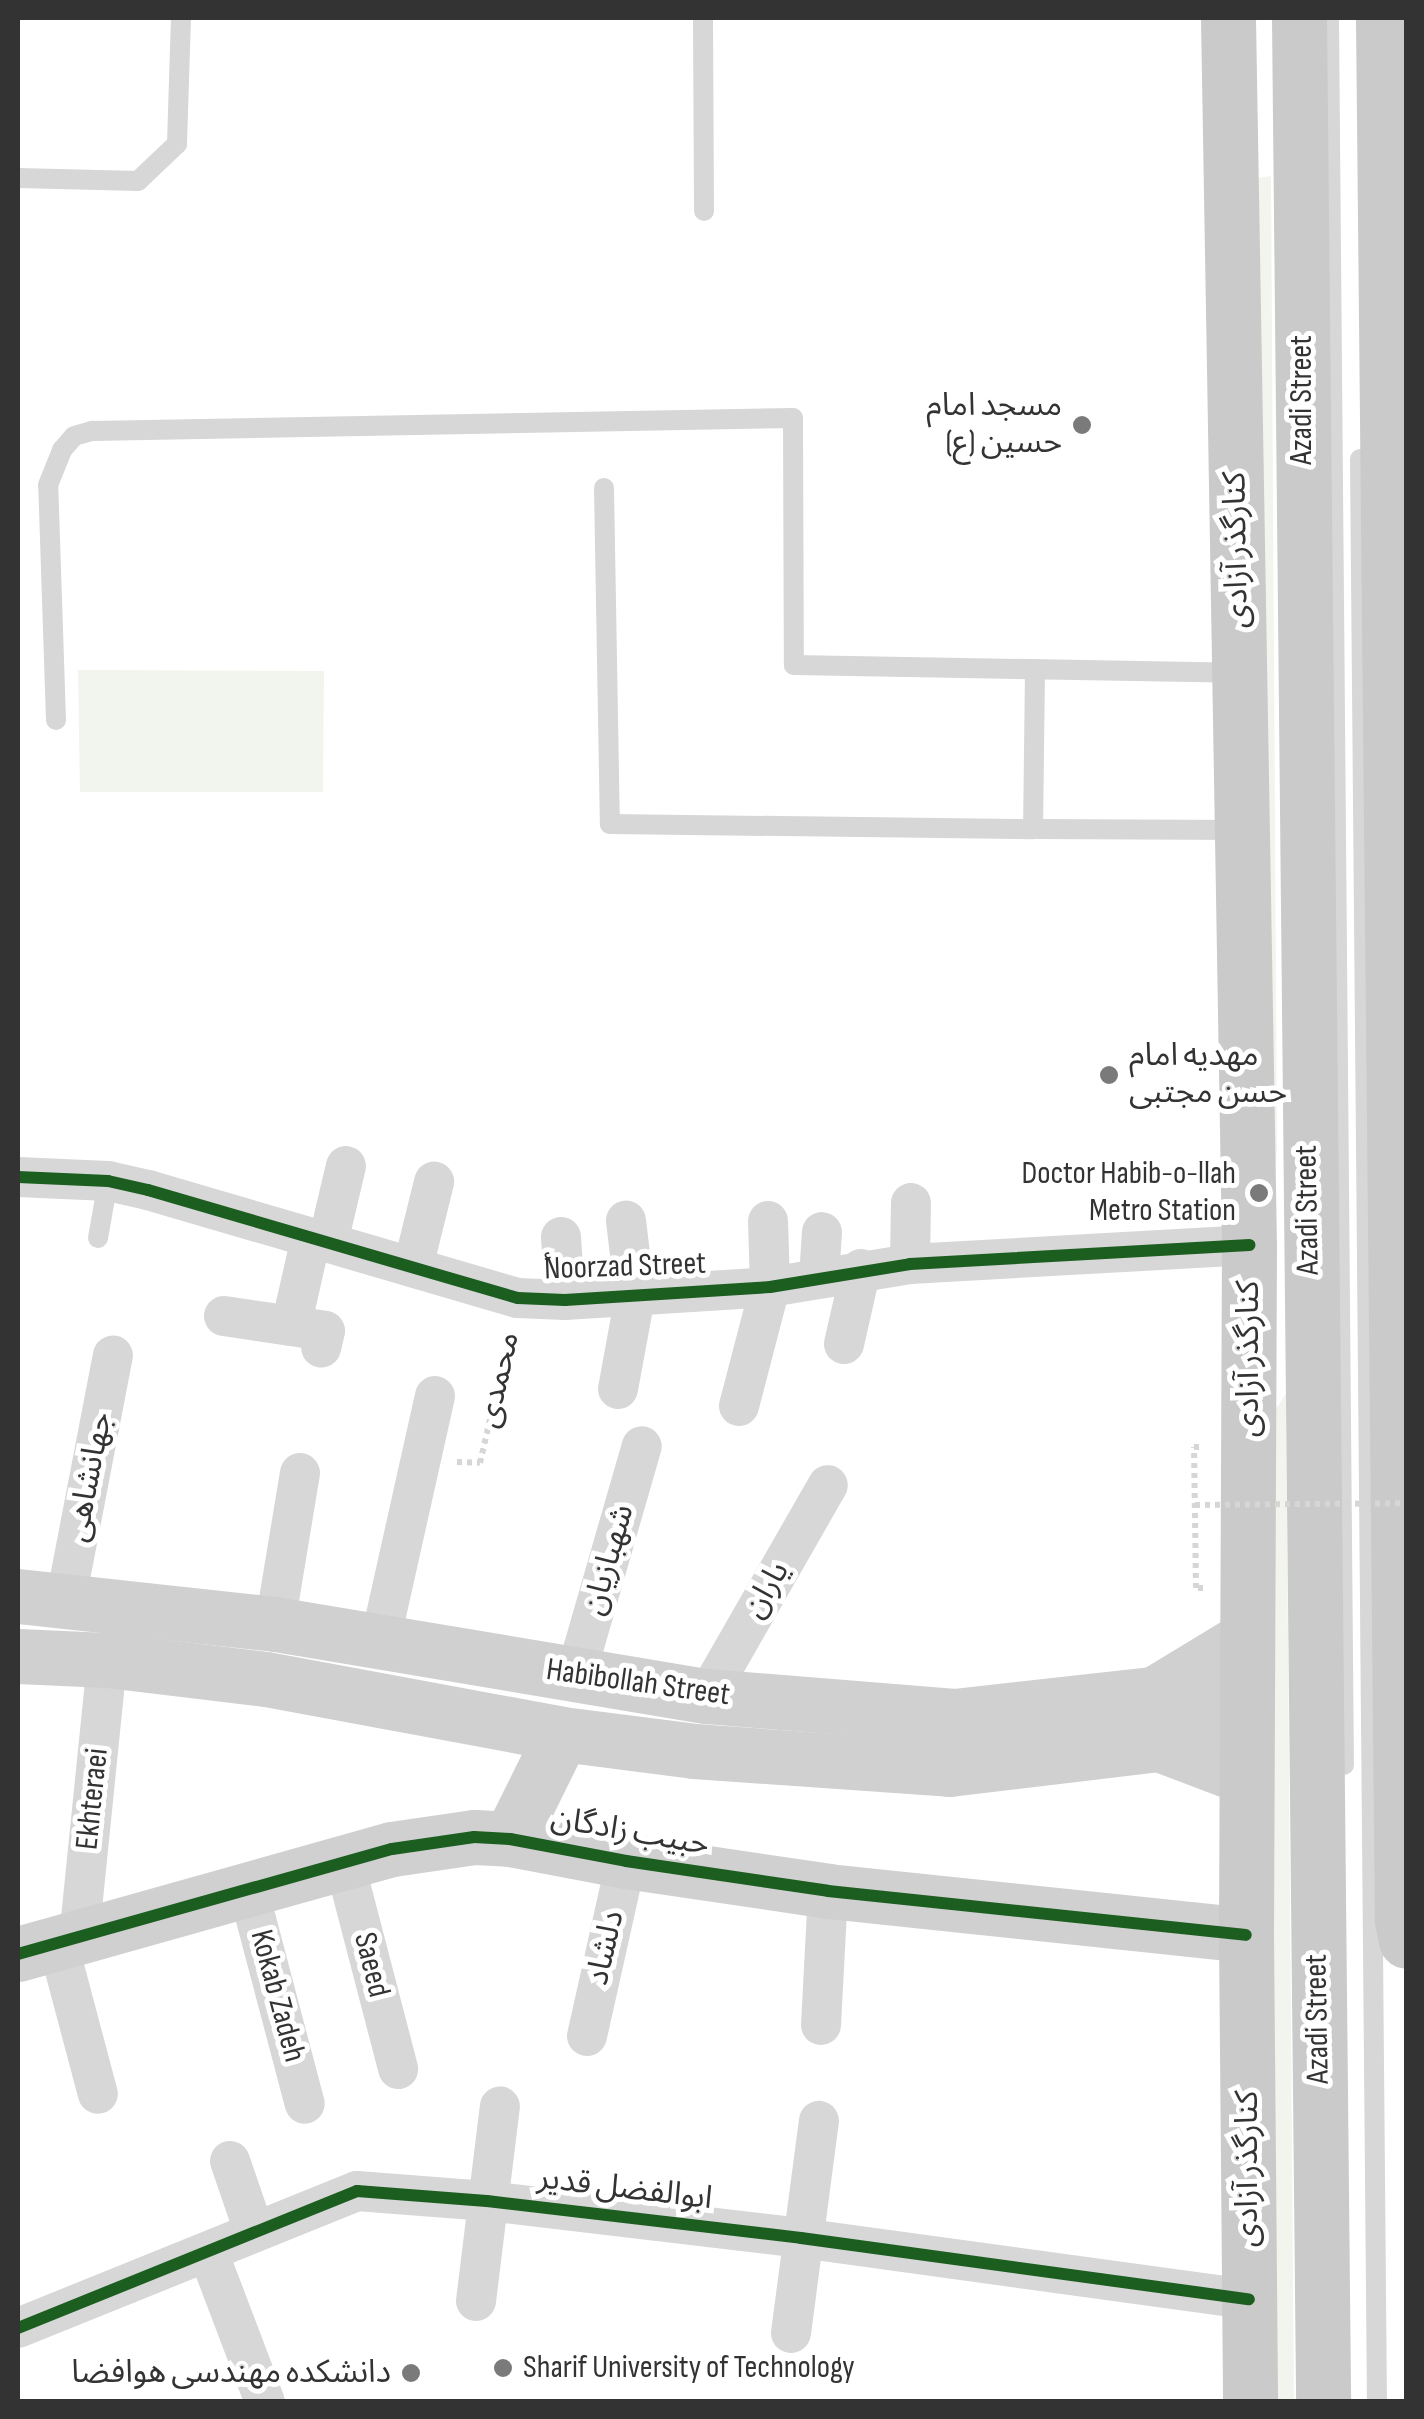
<!DOCTYPE html>
<html>
<head>
<meta charset="utf-8">
<style>
  body { margin:0 }
  #map { position:relative; width:1424px; height:2419px; overflow:hidden; background:#fff; font-family:"Sofia Sans Condensed","Noto Sans Arabic",sans-serif }
  div>[style] { position:absolute }
  [style*='--x'] { left:calc(var(--x)*1px); top:calc(var(--y)*1px); width:calc(var(--w)*1px); rotate:calc(var(--a)*1deg) }
  .green>* { inset:0; background:#f1f5ed }
  .path>* { height:6px; margin-top:-3px; transform-origin:0; background:repeating-linear-gradient(90deg,#d6d6d6 0 5px,transparent 0 10px) }
  .lane>* { height:20px; margin:-10px; padding:0 10px; transform-origin:10px; border-radius:10px; background:#d7d7d7 }
  .street>* { height:40px; margin:-20px; padding:0 20px; transform-origin:20px; border-radius:20px; background:#d7d7d7 }
  .secondary>* { height:55px; margin:-27.5px; padding:0 27.5px; transform-origin:27.5px; border-radius:27.5px; background:#d0d0d0 }
  .primary>* { height:55px; margin:-27.5px; padding:0 27.5px; transform-origin:27.5px; border-radius:27.5px; background:#cacaca }
  .path-bridge>* { height:6px; margin-top:-3px; transform-origin:0; background:repeating-linear-gradient(90deg,#d6d6d6 0 5px,transparent 0 10px) }
  .cycleway>* { height:12px; margin:-6px; padding:0 6px; transform-origin:6px; border-radius:6px; background:#1b5e20 }
  .dots>* { width:28px; height:28px; translate:-50% -50%; box-sizing:border-box; border:5px solid #fff; border-radius:50% }
  span { translate:-50% -50%; white-space:nowrap; text-align:center; line-height:1.15; -webkit-text-stroke:10px #fff; paint-order:stroke }
  .street-label { font-size:32px; color:#333 }
  .poi-label { font-size:32px; color:#333 }
  .right { translate:-100% -50%; text-align:right }
  .left { translate:0 -50%; text-align:left }
  .frame { position:absolute; inset:0; border:20px solid #333; pointer-events:none }
</style>
</head>
<body>
<div id="map">
  <div class="green">
    <i style="clip-path:polygon(1271px 176px,1277px 1150px,1264px 1270px,1251px 179px)"></i>
    <i style="clip-path:polygon(78px 670px,324px 671px,323px 792px,80px 792px)"></i>
    <i style="clip-path:polygon(1286px 1394px,1294px 2402px,1276px 2401px,1266px 1423px)"></i>
  </div>
  <div class="path">
    <i style="--x:457;--y:1462;--w:23;--a:2"></i>
    <i style="--x:480;--y:1463;--w:134;--a:-77.1"></i>
    <i style="--x:1203;--y:1588;--w:7;--a:180"></i>
    <i style="--x:1196;--y:1588;--w:141;--a:-90.8"></i>
    <i style="--x:1194;--y:1447;--w:9;--a:0"></i>
  </div>
  <div class="lane">
    <i style="--x:703;--y:18;--w:193;--a:89.7"></i>
    <i style="--x:1329;--y:18;--w:1747;--a:89.51"></i>
    <i style="--x:18;--y:178;--w:120;--a:1.4"></i>
    <i style="--x:138;--y:181;--w:54;--a:-43.5"></i>
    <i style="--x:177;--y:144;--w:126;--a:-88.2"></i>
    <i style="--x:1360;--y:459;--w:1943;--a:89.5"></i>
    <i style="--x:604;--y:488;--w:336;--a:89"></i>
    <i style="--x:610;--y:824;--w:423;--a:0.7"></i>
    <i style="--x:1035;--y:670;--w:159;--a:90.7"></i>
    <i style="--x:1033;--y:829;--w:208;--a:0.3"></i>
    <i style="--x:56;--y:720;--w:235;--a:-91.9"></i>
    <i style="--x:48;--y:485;--w:38;--a:-68"></i>
    <i style="--x:62;--y:450;--w:18;--a:-49"></i>
    <i style="--x:74;--y:436;--w:19;--a:-16"></i>
    <i style="--x:92;--y:431;--w:701;--a:-1.06"></i>
    <i style="--x:793;--y:418;--w:247;--a:89.8"></i>
    <i style="--x:794;--y:665;--w:443;--a:1"></i>
    <i style="--x:98;--y:1238;--w:58;--a:-80"></i>
  </div>
  <div class="street">
    <i style="--x:18;--y:1177;--w:90;--a:2.5"></i>
    <i style="--x:108;--y:1181;--w:41;--a:12.7"></i>
    <i style="--x:148;--y:1190;--w:385;--a:16.3"></i>
    <i style="--x:518;--y:1298;--w:47;--a:2.4"></i>
    <i style="--x:565;--y:1300;--w:205;--a:-3.6"></i>
    <i style="--x:770;--y:1287;--w:142;--a:-9.3"></i>
    <i style="--x:910;--y:1264;--w:340;--a:-3.2"></i>
    <i style="--x:561;--y:1237;--w:63;--a:86.4"></i>
    <i style="--x:328;--y:1242;--w:78;--a:-76.7"></i>
    <i style="--x:910;--y:1264;--w:61;--a:-89.1"></i>
    <i style="--x:413;--y:1267;--w:88;--a:-76.1"></i>
    <i style="--x:819;--y:1278;--w:46;--a:-86.3"></i>
    <i style="--x:224;--y:1316;--w:102;--a:8.4"></i>
    <i style="--x:325;--y:1331;--w:17;--a:103"></i>
    <i style="--x:291;--y:1326;--w:90;--a:-77.2"></i>
    <i style="--x:844;--y:1344;--w:77;--a:-77.2"></i>
    <i style="--x:618;--y:1389;--w:95;--a:-79.6"></i>
    <i style="--x:635;--y:1296;--w:76;--a:-96.8"></i>
    <i style="--x:739;--y:1406;--w:123;--a:-75.4"></i>
    <i style="--x:770;--y:1287;--w:66;--a:-91.7"></i>
    <i style="--x:66;--y:1599;--w:248;--a:-79.1"></i>
    <i style="--x:275;--y:1624;--w:153;--a:-80.6"></i>
    <i style="--x:380;--y:1642;--w:252;--a:-77.4"></i>
    <i style="--x:576;--y:1674;--w:237;--a:-73.9"></i>
    <i style="--x:707;--y:1696;--w:243;--a:-60.2"></i>
    <i style="--x:344;--y:1861;--w:215;--a:75.4"></i>
    <i style="--x:248;--y:1889;--w:222;--a:75.2"></i>
    <i style="--x:79;--y:1938;--w:279;--a:-84.2"></i>
    <i style="--x:58;--y:1944;--w:155;--a:75.1"></i>
    <i style="--x:821;--y:2025;--w:134;--a:-87"></i>
    <i style="--x:587;--y:2036;--w:179;--a:-77.4"></i>
    <i style="--x:230;--y:2161;--w:74;--a:71.1"></i>
    <i style="--x:208;--y:2252;--w:160;--a:69.2"></i>
    <i style="--x:476;--y:2301;--w:196;--a:-83"></i>
    <i style="--x:18;--y:2328;--w:366;--a:-22"></i>
    <i style="--x:357;--y:2191;--w:130;--a:4.4"></i>
    <i style="--x:487;--y:2201;--w:316;--a:6.7"></i>
    <i style="--x:801;--y:2238;--w:452;--a:7.8"></i>
    <i style="--x:791;--y:2333;--w:214;--a:-82.5"></i>
  </div>
  <div class="secondary">
    <i style="--x:18;--y:1596;--w:259;--a:6.2"></i>
    <i style="--x:275;--y:1624;--w:438;--a:9.5"></i>
    <i style="--x:707;--y:1696;--w:248;--a:4.6"></i>
    <i style="--x:954;--y:1716;--w:201;--a:-6.3"></i>
    <i style="--x:1154;--y:1694;--w:108;--a:-31.3"></i>
    <i style="--x:18;--y:1656;--w:89;--a:2.6"></i>
    <i style="--x:107;--y:1660;--w:160;--a:6.8"></i>
    <i style="--x:266;--y:1679;--w:301;--a:10.5"></i>
    <i style="--x:562;--y:1734;--w:133;--a:7.3"></i>
    <i style="--x:694;--y:1751;--w:256;--a:4"></i>
    <i style="--x:949;--y:1769;--w:211;--a:-6.8"></i>
    <i style="--x:1159;--y:1744;--w:93;--a:20.8"></i>
    <i style="--x:1154;--y:1694;--w:33;--a:5"></i>
    <i style="--x:1187;--y:1697;--w:21;--a:29"></i>
    <i style="--x:1205;--y:1707;--w:13;--a:86"></i>
    <i style="--x:1206;--y:1720;--w:19;--a:133"></i>
    <i style="--x:1193;--y:1734;--w:35;--a:164"></i>
    <i style="--x:510;--y:1839;--w:117;--a:-63.7"></i>
    <i style="--x:18;--y:1954;--w:388;--a:-15.7"></i>
    <i style="--x:392;--y:1849;--w:83;--a:-8.3"></i>
    <i style="--x:474;--y:1837;--w:36;--a:3"></i>
    <i style="--x:510;--y:1839;--w:118;--a:10.7"></i>
    <i style="--x:626;--y:1861;--w:204;--a:8.4"></i>
    <i style="--x:828;--y:1891;--w:420;--a:6"></i>
  </div>
  <div class="primary">
    <i style="--x:1228;--y:18;--w:1227;--a:89.02"></i>
    <i style="--x:1249;--y:1245;--w:690;--a:90.25"></i>
    <i style="--x:1246;--y:1935;--w:467;--a:89.5"></i>
    <i style="--x:1299;--y:18;--w:2384;--a:89.42"></i>
    <i style="--x:1383;--y:18;--w:1902;--a:89.43"></i>
    <i style="--x:1402;--y:1920;--w:21;--a:79"></i>
  </div>
  <div class="path-bridge">
    <i style="--x:1195;--y:1505;--w:211;--a:-0.5"></i>
  </div>
  <div class="cycleway">
    <i style="--x:18;--y:1177;--w:90;--a:2.5"></i>
    <i style="--x:108;--y:1181;--w:41;--a:12.7"></i>
    <i style="--x:148;--y:1190;--w:385;--a:16.3"></i>
    <i style="--x:518;--y:1298;--w:47;--a:2.4"></i>
    <i style="--x:565;--y:1300;--w:205;--a:-3.6"></i>
    <i style="--x:770;--y:1287;--w:142;--a:-9.3"></i>
    <i style="--x:910;--y:1264;--w:340;--a:-3.2"></i>
    <i style="--x:18;--y:1954;--w:388;--a:-15.7"></i>
    <i style="--x:392;--y:1849;--w:83;--a:-8.3"></i>
    <i style="--x:474;--y:1837;--w:36;--a:3"></i>
    <i style="--x:510;--y:1839;--w:118;--a:10.7"></i>
    <i style="--x:626;--y:1861;--w:204;--a:8.4"></i>
    <i style="--x:828;--y:1891;--w:420;--a:6"></i>
    <i style="--x:18;--y:2328;--w:366;--a:-22"></i>
    <i style="--x:357;--y:2191;--w:130;--a:4.4"></i>
    <i style="--x:487;--y:2201;--w:316;--a:6.7"></i>
    <i style="--x:801;--y:2238;--w:452;--a:7.8"></i>
  </div>
  <div class="dots">
    <i style="left:1082px;top:425px;background:#7a7a7a"></i>
    <i style="left:1109px;top:1075px;background:#7a7a7a"></i>
    <i style="left:1259px;top:1193px;background:#7a7a7a"></i>
    <i style="left:503px;top:2368px;background:#7a7a7a"></i>
    <i style="left:411px;top:2373px;background:#7a7a7a"></i>
  </div>
  <div class="street-label">
    <span style="left:1302px;top:400px;rotate:-90deg">Azadi Street</span>
    <span style="left:1237px;top:550px;rotate:-91deg">کنارگذر آزادی</span>
    <span style="left:1308px;top:1210px;rotate:-91deg">Azadi Street</span>
    <span style="left:625px;top:1267px;rotate:-2deg">ٔNoorzad Street</span>
    <span style="left:1249px;top:1359px;rotate:-90deg">کنارگذر آزادی</span>
    <span style="left:499px;top:1380px;rotate:-77deg">محمدی</span>
    <span style="left:90px;top:1477px;rotate:-79deg">جهانشاهی</span>
    <span style="left:609px;top:1560px;rotate:-74deg">شهبازیان</span>
    <span style="left:767px;top:1590px;rotate:-60deg">یاران</span>
    <span style="left:638px;top:1683px;rotate:8deg">Habibollah Street</span>
    <span style="left:93px;top:1799px;rotate:-84deg">Ekhteraei</span>
    <span style="left:630px;top:1832px;rotate:10deg">حبیب زادگان</span>
    <span style="left:606px;top:1948px;rotate:-77deg">دلشاد</span>
    <span style="left:371px;top:1965px;rotate:76deg">Saeed</span>
    <span style="left:277px;top:1996px;rotate:75deg">Kokab Zadeh</span>
    <span style="left:1318px;top:2019px;rotate:-91deg">Azadi Street</span>
    <span style="left:1248px;top:2169px;rotate:-90deg">کنارگذر آزادی</span>
    <span style="left:625px;top:2189px;rotate:7deg">ابوالفضل قدیر</span>
  </div>
  <div class="poi-label">
    <span class="right" style="left:1062px;top:425px">مسجد امام<br>حسين (ع)</span>
    <span class="left" style="left:1129px;top:1075px">مهدیه امام<br>حسن مجتبی</span>
    <span class="right" style="left:1236px;top:1193px">Doctor Habib-o-llah<br>Metro Station</span>
    <span class="left" style="left:523px;top:2368px">Sharif University of Technology</span>
    <span class="right" style="left:391px;top:2373px">دانشکده مهندسی هوافضا</span>
  </div>
  <div class="frame"></div>
</div>
</body>
</html>
